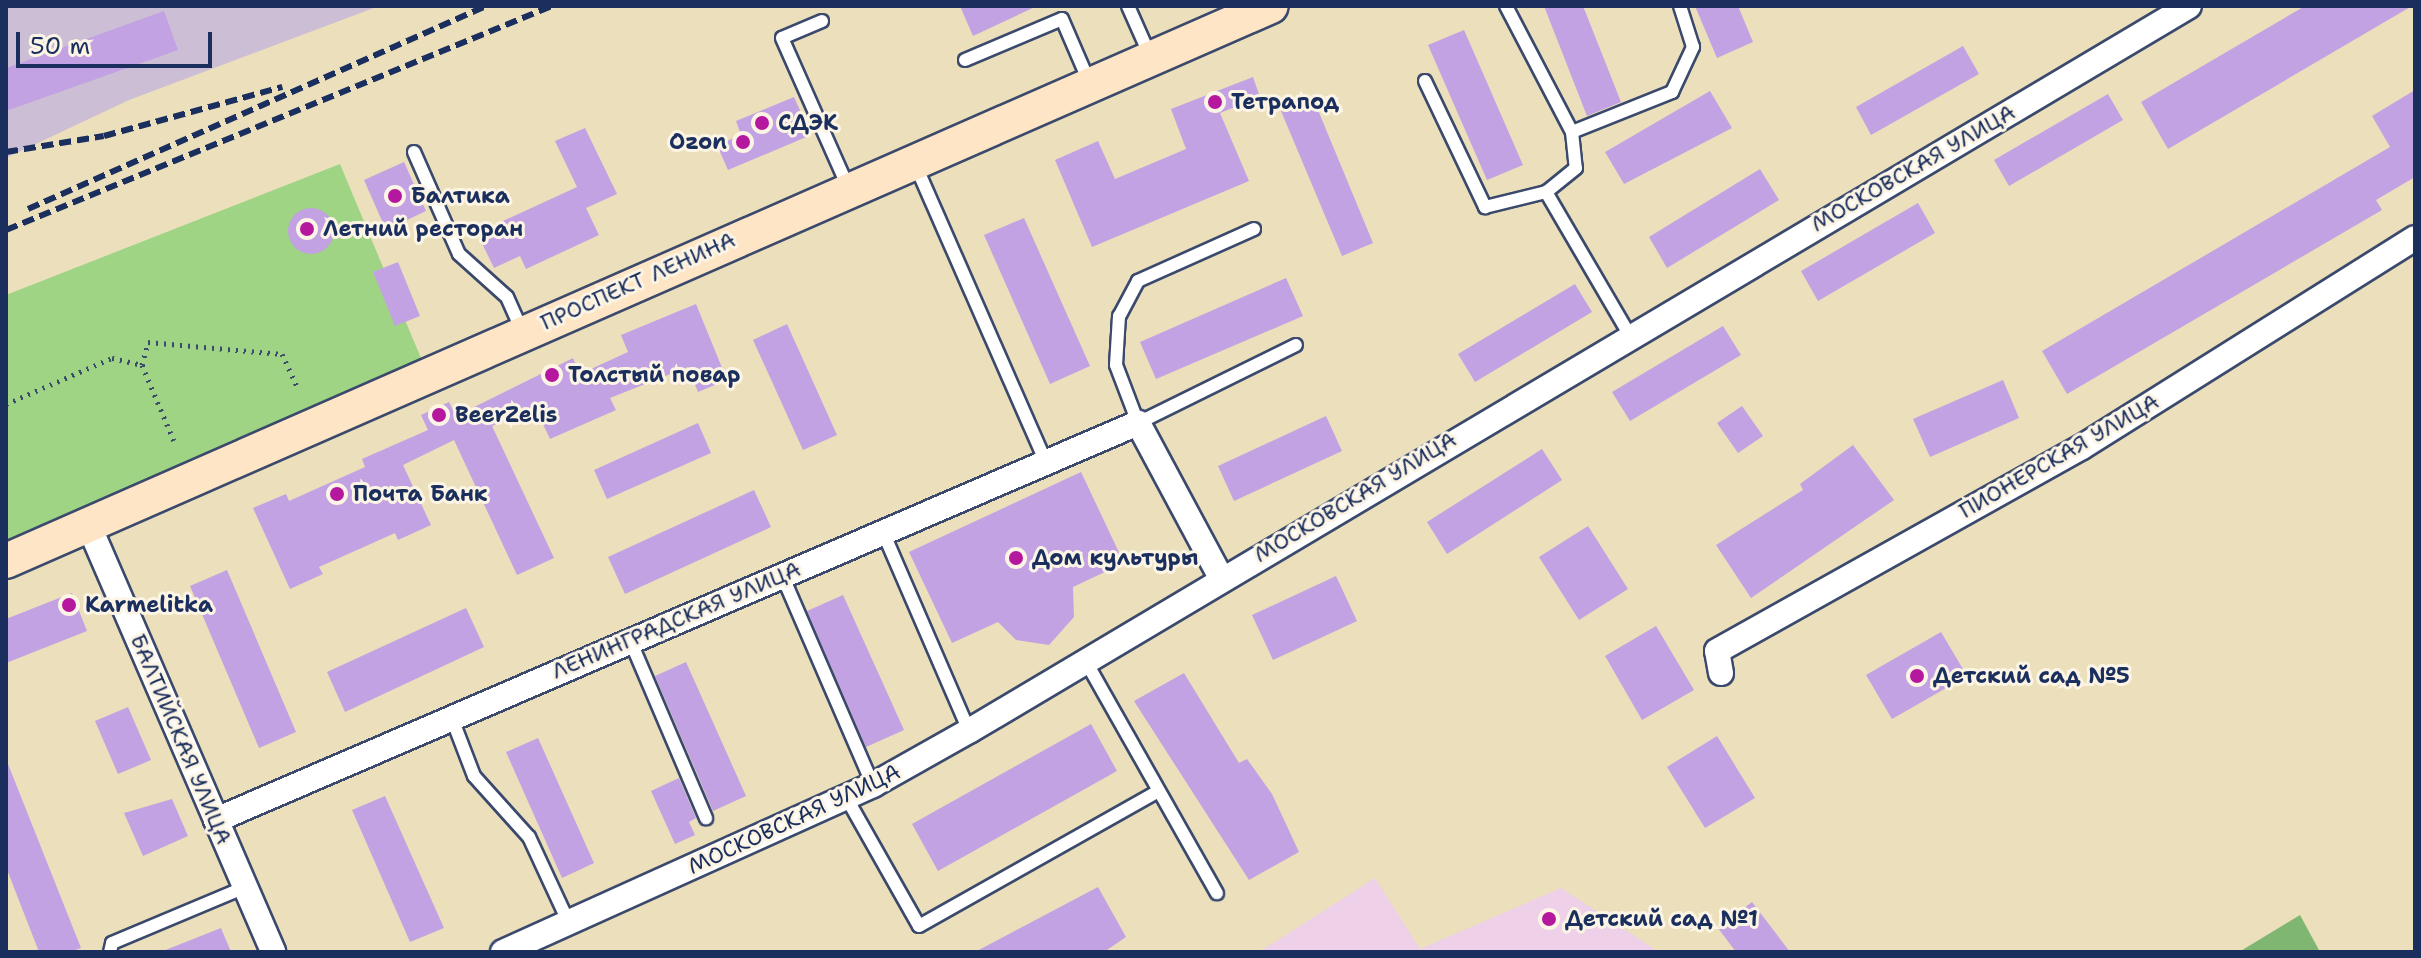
<!DOCTYPE html>
<html>
<head>
<meta charset="utf-8">
<style>
  body { margin:0 }
  #map { position:relative; width:2421px; height:958px; overflow:hidden; background:#ebdfbc; font-family:"Shantell Sans",sans-serif }
  div>[style] { position:absolute }
  [style*='--x'] { left:calc(var(--x)*1px); top:calc(var(--y)*1px); width:calc(var(--w)*1px); rotate:calc(var(--a)*1deg) }
  .built>* { inset:0; background:#eed0e8 }
  .industrial>* { inset:0; background:#ccbed4 }
  .green>* { inset:0; background:#9fd485 }
  .forest>* { inset:0; background:#7fb672 }
  .building>* { inset:0; background:#c2a2e2 }
  .round { border-radius:50% }
  .path>* { height:5px; margin-top:-2.5px; transform-origin:0; background:repeating-linear-gradient(90deg,#3a496c 0 2px,transparent 0 8px) }
  .roads { filter:drop-shadow(2px 0 #3a496c) drop-shadow(-2px 0 #3a496c) drop-shadow(0 2px #3a496c) drop-shadow(0 -2px #3a496c) }
  .service>* { height:12px; margin:-6px; padding:0 6px; transform-origin:6px; border-radius:6px; background:#fff }
  .minor>* { height:24px; margin:-12px; padding:0 12px; transform-origin:12px; border-radius:12px; background:#fff }
  .secondary>* { height:34px; margin:-17px; padding:0 17px; transform-origin:17px; border-radius:17px; background:#fde5c5 }
  .rail>* { height:6px; margin-top:-3px; transform-origin:0; background:repeating-linear-gradient(90deg,#1b2f5e 0 12px,transparent 0 18px) }
  .dots>* { width:22px; height:22px; translate:-50% -50%; box-sizing:border-box; border:4px solid #fcf5e5; border-radius:50% }
  span { translate:-50% -50%; white-space:nowrap; text-align:center; line-height:1.15; -webkit-text-stroke:6px #fcf5e5; paint-order:stroke }
  .poi-label { font-size:22px; color:#1b2f5e; font-weight:700 }
  .left { translate:0 -50%; text-align:left }
  .right { translate:-100% -50%; text-align:right }
  .street-label { font-size:22px; color:#1b2f5e }
  .frame { position:absolute; inset:0; border:8px solid #1b2f5e; pointer-events:none }
  .scale { position:absolute; left:16px; top:32px; width:196px; height:36px; box-sizing:border-box; border:4px solid #1b2f5e; border-top:0; padding-left:10px; font-size:24px; line-height:28px; white-space:nowrap; color:#1b2f5e; -webkit-text-stroke:6px #fcf5e5; paint-order:stroke }
</style>
</head>
<body>
<div id="map">
  <div class="built">
    <i style="clip-path:polygon(1375px 878px,1420px 949px,1561px 888px,1659px 952px,1259px 952px)"></i>
  </div>
  <div class="industrial">
    <i style="clip-path:polygon(6px 6px,379px 6px,129px 100px,6px 158px)"></i>
  </div>
  <div class="green">
    <i style="clip-path:polygon(340px 164px,423px 363px,6px 544px,6px 295px)"></i>
  </div>
  <div class="forest">
    <i style="clip-path:polygon(2300px 915px,2320px 952px,2239px 952px)"></i>
  </div>
  <div class="building">
    <i style="clip-path:polygon(960px 6px,1037px 6px,973px 36px)"></i>
    <i style="clip-path:polygon(1544px 6px,1583px 6px,1621px 102px,1587px 116px)"></i>
    <i style="clip-path:polygon(1695px 6px,1738px 6px,1753px 42px,1717px 58px)"></i>
    <i style="clip-path:polygon(2305px 6px,2412px 6px,2168px 149px,2141px 102px)"></i>
    <i style="clip-path:polygon(164px 11px,178px 50px,6px 111px,6px 68px)"></i>
    <i style="clip-path:polygon(1464px 30px,1523px 165px,1487px 180px,1428px 45px)"></i>
    <i style="clip-path:polygon(1963px 46px,1979px 74px,1871px 135px,1856px 107px)"></i>
    <i style="clip-path:polygon(1253px 77px,1260px 97px,1220px 113px,1249px 181px,1092px 247px,1055px 160px,1098px 141px,1115px 179px,1186px 149px,1171px 109px)"></i>
    <i style="clip-path:polygon(2415px 90px,2415px 177px,2376px 200px,2382px 210px,2067px 394px,2042px 351px,2390px 147px,2372px 116px)"></i>
    <i style="clip-path:polygon(1710px 91px,1732px 128px,1624px 184px,1605px 152px)"></i>
    <i style="clip-path:polygon(2108px 94px,2123px 120px,2009px 186px,1994px 160px)"></i>
    <i style="clip-path:polygon(794px 97px,811px 135px,728px 170px,717px 145px,741px 135px,736px 121px)"></i>
    <i style="clip-path:polygon(1313px 98px,1373px 243px,1342px 256px,1281px 111px)"></i>
    <i style="clip-path:polygon(585px 128px,617px 194px,586px 208px,599px 235px,526px 269px,520px 256px,494px 268px,477px 233px,577px 187px,555px 141px)"></i>
    <i style="clip-path:polygon(404px 162px,426px 211px,386px 230px,364px 180px)"></i>
    <i style="clip-path:polygon(1760px 169px,1779px 200px,1667px 268px,1649px 237px)"></i>
    <i style="clip-path:polygon(1918px 203px,1935px 233px,1818px 301px,1801px 271px)"></i>
    <i class="round" style="left:288px;top:208px;width:46px;height:46px"></i>
    <i style="clip-path:polygon(1024px 218px,1090px 366px,1050px 384px,984px 235px)"></i>
    <i style="clip-path:polygon(398px 262px,420px 316px,395px 326px,373px 272px)"></i>
    <i style="clip-path:polygon(1286px 278px,1303px 316px,1156px 379px,1140px 342px)"></i>
    <i style="clip-path:polygon(1575px 284px,1592px 312px,1475px 382px,1458px 354px)"></i>
    <i style="clip-path:polygon(696px 304px,727px 380px,698px 392px,688px 367px,610px 398px,616px 410px,550px 439px,535px 407px,492px 426px,554px 558px,517px 575px,454px 440px,403px 465px,431px 525px,398px 540px,395px 533px,319px 567px,323px 574px,290px 589px,253px 508px,286px 494px,289px 501px,365px 467px,362px 459px,428px 430px,421px 415px,449px 402px,456px 416px,573px 358px,580px 374px,628px 352px,621px 335px)"></i>
    <i style="clip-path:polygon(787px 324px,837px 435px,803px 450px,753px 340px)"></i>
    <i style="clip-path:polygon(1723px 326px,1741px 355px,1630px 421px,1612px 392px)"></i>
    <i style="clip-path:polygon(2003px 380px,2019px 418px,1930px 457px,1913px 419px)"></i>
    <i style="clip-path:polygon(1742px 406px,1763px 436px,1738px 453px,1717px 423px)"></i>
    <i style="clip-path:polygon(1326px 416px,1342px 451px,1234px 501px,1218px 466px)"></i>
    <i style="clip-path:polygon(698px 423px,711px 453px,607px 499px,594px 470px)"></i>
    <i style="clip-path:polygon(1853px 445px,1894px 500px,1751px 598px,1716px 545px,1803px 490px,1800px 484px)"></i>
    <i style="clip-path:polygon(1542px 449px,1562px 480px,1447px 554px,1427px 522px)"></i>
    <i style="clip-path:polygon(1081px 472px,1124px 563px,1073px 587px,1074px 617px,1049px 645px,1016px 640px,998px 622px,952px 643px,909px 552px)"></i>
    <i style="clip-path:polygon(754px 490px,771px 527px,625px 594px,608px 557px)"></i>
    <i style="clip-path:polygon(1588px 526px,1628px 589px,1579px 620px,1539px 557px)"></i>
    <i style="clip-path:polygon(227px 570px,296px 732px,259px 748px,190px 586px)"></i>
    <i style="clip-path:polygon(1336px 576px,1357px 621px,1273px 660px,1252px 615px)"></i>
    <i style="clip-path:polygon(72px 593px,87px 631px,6px 663px,6px 619px)"></i>
    <i style="clip-path:polygon(843px 595px,904px 730px,866px 747px,807px 611px)"></i>
    <i style="clip-path:polygon(466px 608px,484px 647px,345px 712px,327px 672px)"></i>
    <i style="clip-path:polygon(1656px 626px,1694px 690px,1642px 720px,1605px 656px)"></i>
    <i style="clip-path:polygon(1941px 632px,1967px 676px,1892px 719px,1866px 675px)"></i>
    <i style="clip-path:polygon(686px 662px,746px 796px,713px 811px,655px 676px)"></i>
    <i style="clip-path:polygon(1184px 673px,1239px 763px,1247px 759px,1272px 794px,1299px 852px,1249px 880px,1134px 701px)"></i>
    <i style="clip-path:polygon(128px 707px,151px 760px,118px 774px,95px 721px)"></i>
    <i style="clip-path:polygon(1091px 724px,1117px 771px,938px 871px,912px 824px)"></i>
    <i style="clip-path:polygon(1717px 736px,1755px 798px,1705px 828px,1667px 767px)"></i>
    <i style="clip-path:polygon(538px 738px,594px 863px,562px 878px,506px 752px)"></i>
    <i style="clip-path:polygon(6px 759px,81px 948px,70px 952px,39px 952px,6px 867px)"></i>
    <i style="clip-path:polygon(679px 778px,696px 818px,689px 822px,695px 835px,675px 844px,651px 791px)"></i>
    <i style="clip-path:polygon(385px 796px,444px 928px,410px 942px,352px 810px)"></i>
    <i style="clip-path:polygon(172px 799px,188px 836px,143px 856px,124px 813px)"></i>
    <i style="clip-path:polygon(1098px 887px,1126px 937px,1104px 952px,975px 952px)"></i>
    <i style="clip-path:polygon(1752px 902px,1790px 952px,1736px 952px,1718px 928px)"></i>
    <i style="clip-path:polygon(221px 928px,231px 952px,163px 952px,163px 951px)"></i>
  </div>
  <div class="path">
    <i style="--x:142;--y:365;--w:24;--a:-75"></i>
    <i style="--x:148;--y:342;--w:135;--a:5.1"></i>
    <i style="--x:282;--y:354;--w:38;--a:65"></i>
    <i style="--x:6;--y:404;--w:116;--a:-23.5"></i>
    <i style="--x:112;--y:358;--w:31;--a:13"></i>
    <i style="--x:142;--y:365;--w:82;--a:67.2"></i>
  </div>
  <div class="roads">
    <div class="service">
      <i style="--x:1128;--y:6;--w:57;--a:66.1"></i>
      <i style="--x:1506;--y:6;--w:142;--a:62.4"></i>
      <i style="--x:1572;--y:132;--w:36;--a:84"></i>
      <i style="--x:1576;--y:168;--w:38;--a:141"></i>
      <i style="--x:822;--y:21;--w:43;--a:157"></i>
      <i style="--x:782;--y:38;--w:165;--a:66.1"></i>
      <i style="--x:965;--y:60;--w:105;--a:-22.9"></i>
      <i style="--x:1062;--y:19;--w:71;--a:66.7"></i>
      <i style="--x:1425;--y:81;--w:140;--a:64.5"></i>
      <i style="--x:1485;--y:207;--w:63;--a:-13.8"></i>
      <i style="--x:1546;--y:192;--w:164;--a:59.7"></i>
      <i style="--x:1572;--y:132;--w:108;--a:-21.8"></i>
      <i style="--x:1672;--y:92;--w:50;--a:-65"></i>
      <i style="--x:1693;--y:47;--w:43;--a:-107.6"></i>
      <i style="--x:414;--y:152;--w:111;--a:66.2"></i>
      <i style="--x:459;--y:254;--w:64;--a:41.9"></i>
      <i style="--x:507;--y:297;--w:37;--a:66"></i>
      <i style="--x:915;--y:164;--w:326;--a:66.3"></i>
      <i style="--x:1254;--y:229;--w:127;--a:155.9"></i>
      <i style="--x:1138;--y:281;--w:40;--a:118"></i>
      <i style="--x:1119;--y:316;--w:49;--a:93.5"></i>
      <i style="--x:1116;--y:365;--w:62;--a:69.2"></i>
      <i style="--x:1138;--y:423;--w:176;--a:-26.3"></i>
      <i style="--x:883;--y:532;--w:217;--a:66.6"></i>
      <i style="--x:782;--y:575;--w:229;--a:66.6"></i>
      <i style="--x:630;--y:640;--w:194;--a:66.9"></i>
      <i style="--x:1085;--y:660;--w:268;--a:60.5"></i>
      <i style="--x:451;--y:716;--w:64;--a:69"></i>
      <i style="--x:474;--y:776;--w:82;--a:48"></i>
      <i style="--x:529;--y:837;--w:95;--a:65.1"></i>
      <i style="--x:846;--y:797;--w:148;--a:60.5"></i>
      <i style="--x:919;--y:926;--w:275;--a:-29.4"></i>
      <i style="--x:110;--y:952;--w:9;--a:-77"></i>
      <i style="--x:112;--y:943;--w:144;--a:-22.8"></i>
    </div>
    <div class="minor">
      <i style="--x:89;--y:526;--w:464;--a:66.6"></i>
      <i style="--x:1721;--y:673;--w:22;--a:-100"></i>
      <i style="--x:1717;--y:651;--w:418;--a:-29.2"></i>
      <i style="--x:2082;--y:447;--w:393;--a:-32.1"></i>
      <i style="--x:216;--y:820;--w:1004;--a:-23.3"></i>
      <i style="--x:1138;--y:423;--w:176;--a:61.8"></i>
      <i style="--x:503;--y:952;--w:406;--a:-24.3"></i>
      <i style="--x:873;--y:785;--w:110;--a:-29.4"></i>
      <i style="--x:969;--y:731;--w:1419;--a:-30.72"></i>
    </div>
    <div class="secondary">
      <i style="--x:6;--y:561;--w:1381;--a:-23.69"></i>
    </div>
  </div>
  <div class="rail">
    <i style="--x:6;--y:152;--w:99;--a:-9.3"></i>
    <i style="--x:104;--y:136;--w:185;--a:-15.4"></i>
    <i style="--x:28;--y:209;--w:501;--a:-23.9"></i>
    <i style="--x:6;--y:230;--w:590;--a:-22.31"></i>
  </div>
  <div class="dots">
    <i style="left:1215px;top:102px;background:#b5179e"></i>
    <i style="left:762px;top:123px;background:#b5179e"></i>
    <i style="left:743px;top:142px;background:#b5179e"></i>
    <i style="left:395px;top:196px;background:#b5179e"></i>
    <i style="left:307px;top:229px;background:#b5179e"></i>
    <i style="left:552px;top:375px;background:#b5179e"></i>
    <i style="left:439px;top:415px;background:#b5179e"></i>
    <i style="left:337px;top:494px;background:#b5179e"></i>
    <i style="left:1016px;top:558px;background:#b5179e"></i>
    <i style="left:69px;top:605px;background:#b5179e"></i>
    <i style="left:1917px;top:676px;background:#b5179e"></i>
    <i style="left:1549px;top:919px;background:#b5179e"></i>
  </div>
  <div class="poi-label">
    <span class="left" style="left:1231px;top:102px">Тетрапод</span>
    <span class="left" style="left:778px;top:123px">СДЭК</span>
    <span class="right" style="left:727px;top:142px">Ozon</span>
    <span class="left" style="left:411px;top:196px">Балтика</span>
    <span class="left" style="left:323px;top:229px">Летний ресторан</span>
    <span class="left" style="left:568px;top:375px">Толстый повар</span>
    <span class="left" style="left:455px;top:415px">BeerZelis</span>
    <span class="left" style="left:353px;top:494px">Почта Банк</span>
    <span class="left" style="left:1032px;top:558px">Дом культуры</span>
    <span class="left" style="left:85px;top:605px">Karmelitka</span>
    <span class="left" style="left:1933px;top:676px">Детский сад №5</span>
    <span class="left" style="left:1565px;top:919px">Детский сад №1</span>
  </div>
  <div class="street-label">
    <span style="left:1913px;top:168px;rotate:-30deg">МОСКОВСКАЯ УЛИЦА</span>
    <span style="left:638px;top:281px;rotate:-24deg">ПРОСПЕКТ ЛЕНИНА</span>
    <span style="left:2059px;top:456px;rotate:-30deg">ПИОНЕРСКАЯ УЛИЦА</span>
    <span style="left:1355px;top:497px;rotate:-31deg">МОСКОВСКАЯ УЛИЦА</span>
    <span style="left:676px;top:620px;rotate:-23deg">ЛЕНИНГРАДСКАЯ УЛИЦА</span>
    <span style="left:181px;top:739px;rotate:67deg">БАЛТИЙСКАЯ УЛИЦА</span>
    <span style="left:794px;top:819px;rotate:-25deg">МОСКОВСКАЯ УЛИЦА</span>
  </div>
  <div class="frame"></div>
  <div class="scale">50 m</div>
</div>
</body>
</html>
